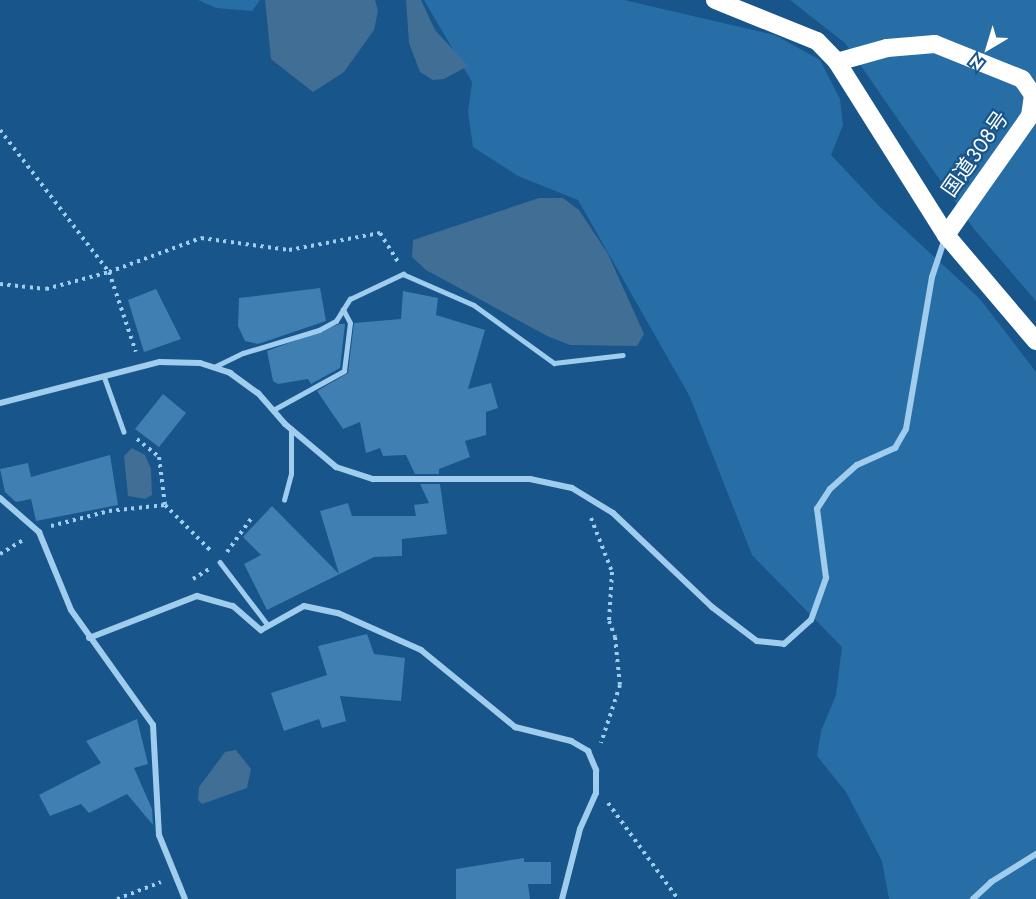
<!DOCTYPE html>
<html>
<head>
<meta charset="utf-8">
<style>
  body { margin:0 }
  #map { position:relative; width:1036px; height:899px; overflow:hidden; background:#17558a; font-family:Jost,"Noto Sans JP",sans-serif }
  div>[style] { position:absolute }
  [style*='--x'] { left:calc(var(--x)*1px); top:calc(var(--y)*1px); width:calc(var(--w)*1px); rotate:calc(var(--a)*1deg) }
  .green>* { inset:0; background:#276ea6 }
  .water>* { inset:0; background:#416e94 }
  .building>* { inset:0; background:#3f7fb2 }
  .path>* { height:4px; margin-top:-2px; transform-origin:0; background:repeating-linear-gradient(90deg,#a0ccee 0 3px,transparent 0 7.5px) }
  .lane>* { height:4.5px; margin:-2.25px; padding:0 2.25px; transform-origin:2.25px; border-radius:2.25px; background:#a0ccee }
  .street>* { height:6px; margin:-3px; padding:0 3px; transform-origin:3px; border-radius:3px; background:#a0ccee }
  .highway>* { height:18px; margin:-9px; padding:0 9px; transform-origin:9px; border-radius:9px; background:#fff }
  span { translate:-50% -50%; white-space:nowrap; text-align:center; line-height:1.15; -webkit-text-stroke:4.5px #17558a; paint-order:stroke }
  .street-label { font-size:21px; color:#fff }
  .north { position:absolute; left:958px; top:18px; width:60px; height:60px; -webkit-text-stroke:4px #17558a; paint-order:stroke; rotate:218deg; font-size:16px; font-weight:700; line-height:24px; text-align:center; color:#fff }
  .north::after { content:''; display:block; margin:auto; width:21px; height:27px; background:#fff; clip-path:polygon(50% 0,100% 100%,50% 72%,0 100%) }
</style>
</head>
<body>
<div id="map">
  <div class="green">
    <i style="clip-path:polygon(198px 0,260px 0,252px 11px,216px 8px)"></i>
    <i style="clip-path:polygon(424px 0,624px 0,775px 35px,820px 60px,840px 99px,843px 125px,831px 155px,879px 206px,980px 299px,1036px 372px,1036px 899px,889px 899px,882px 861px,846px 792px,817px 756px,821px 731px,836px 695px,842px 647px,752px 555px,690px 397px,578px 200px,518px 176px,473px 147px,468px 112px,472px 82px)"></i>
    <i style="clip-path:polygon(790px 0,1036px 0,1036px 301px,974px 229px,845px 43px)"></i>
  </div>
  <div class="water">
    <i style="clip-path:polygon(265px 0,375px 0,378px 11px,374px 30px,344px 72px,313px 92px,271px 59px)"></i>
    <i style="clip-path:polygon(406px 0,421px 0,435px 30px,468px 66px,444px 79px,433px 80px,420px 72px,409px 43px)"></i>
    <i style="clip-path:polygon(539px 198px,563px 198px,579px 210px,608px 254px,644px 334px,637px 346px,570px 345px,547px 336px,426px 270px,412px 257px,413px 240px)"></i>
    <i style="clip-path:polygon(132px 448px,145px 455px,151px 469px,152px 495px,145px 499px,128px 496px,124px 456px)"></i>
    <i style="clip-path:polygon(236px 750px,251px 769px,247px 788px,202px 804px,198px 800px,199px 787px,225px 752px)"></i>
  </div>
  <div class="building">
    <i style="clip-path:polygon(320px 288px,326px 321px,258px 344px,245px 341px,238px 326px,239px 298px)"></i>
    <i style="clip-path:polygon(156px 289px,181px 339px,144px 352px,128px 300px)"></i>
    <i style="clip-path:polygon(403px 291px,438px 298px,436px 315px,485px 330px,468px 389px,491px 383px,498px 408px,486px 412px,486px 435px,465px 441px,470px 457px,439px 469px,439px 474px,415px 474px,406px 455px,383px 456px,380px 448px,366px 453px,360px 422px,343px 429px,317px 391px,348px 373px,354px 323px,401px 319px)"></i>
    <i style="clip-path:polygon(339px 324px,345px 324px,340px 368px,311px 384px,308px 379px,278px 384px,273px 381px,267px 351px)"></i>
    <i style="clip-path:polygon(163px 394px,186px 413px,159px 447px,135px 429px)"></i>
    <i style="clip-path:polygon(110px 455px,118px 505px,36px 521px,31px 499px,16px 502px,5px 492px,0 469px,28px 463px,31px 477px)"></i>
    <i style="clip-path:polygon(420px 484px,440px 484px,447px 534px,402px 539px,402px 556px,374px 557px,267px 610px,244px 564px,261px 555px,243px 537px,272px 506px,339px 574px,320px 511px,348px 503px,352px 516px,416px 516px,414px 505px,429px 503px)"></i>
    <i style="clip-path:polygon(367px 634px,374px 654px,405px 658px,401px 701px,340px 696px,346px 721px,322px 728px,319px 719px,284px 731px,271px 693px,327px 675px,318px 646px)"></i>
    <i style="clip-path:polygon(137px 719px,148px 764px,134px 768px,152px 809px,153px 825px,127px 794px,89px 813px,81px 804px,50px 816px,39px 795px,101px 763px,86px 741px)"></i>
    <i style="clip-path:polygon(524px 858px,524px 862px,551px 862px,551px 884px,528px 884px,530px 899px,456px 899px,456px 869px)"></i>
  </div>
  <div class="path">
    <i style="--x:0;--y:130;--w:179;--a:52.5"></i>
    <i style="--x:109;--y:272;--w:84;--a:71.4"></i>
    <i style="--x:0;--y:284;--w:46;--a:6.2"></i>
    <i style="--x:46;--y:289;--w:65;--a:-15.1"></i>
    <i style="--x:109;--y:272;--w:98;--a:-20.3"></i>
    <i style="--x:201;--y:238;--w:89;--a:7.8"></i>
    <i style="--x:289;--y:250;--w:93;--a:-10.6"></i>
    <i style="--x:380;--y:233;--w:34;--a:58"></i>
    <i style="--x:137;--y:439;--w:28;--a:39"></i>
    <i style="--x:159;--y:457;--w:48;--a:82.9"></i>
    <i style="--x:591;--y:518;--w:58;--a:68.7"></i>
    <i style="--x:612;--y:572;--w:49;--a:93.5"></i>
    <i style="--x:609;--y:621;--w:17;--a:69"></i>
    <i style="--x:615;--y:637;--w:48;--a:84.1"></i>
    <i style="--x:620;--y:685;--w:61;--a:108.1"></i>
    <i style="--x:51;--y:526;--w:60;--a:-14.5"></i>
    <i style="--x:109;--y:511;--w:56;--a:-6.1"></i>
    <i style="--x:165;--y:505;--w:65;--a:45"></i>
    <i style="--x:227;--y:552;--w:44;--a:-54.2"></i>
    <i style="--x:0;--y:554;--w:29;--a:-31"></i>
    <i style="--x:193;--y:579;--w:19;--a:-32"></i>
    <i style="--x:608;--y:803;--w:119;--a:53.9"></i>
    <i style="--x:117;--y:899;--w:47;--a:-21.1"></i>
  </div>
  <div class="lane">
    <i style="--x:214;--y:367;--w:32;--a:-26"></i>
    <i style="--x:243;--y:353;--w:79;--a:-16.8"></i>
    <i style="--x:319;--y:330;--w:19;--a:-28"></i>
    <i style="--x:336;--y:321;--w:26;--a:-58"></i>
    <i style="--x:350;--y:299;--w:59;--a:-25.3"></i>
    <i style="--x:403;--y:274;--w:77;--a:23.6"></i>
    <i style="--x:474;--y:305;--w:99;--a:35.9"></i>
    <i style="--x:554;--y:363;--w:69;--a:-6.6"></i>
    <i style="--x:104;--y:376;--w:59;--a:70.3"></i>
    <i style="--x:273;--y:410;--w:81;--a:-28.8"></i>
    <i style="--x:344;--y:371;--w:48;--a:-82.9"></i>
    <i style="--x:350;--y:323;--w:15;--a:-118"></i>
    <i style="--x:284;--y:500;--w:27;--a:-75"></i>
    <i style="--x:291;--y:474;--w:45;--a:-90"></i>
    <i style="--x:220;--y:562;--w:79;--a:52.7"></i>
  </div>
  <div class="street">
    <i style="--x:0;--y:403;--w:165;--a:-14.4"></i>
    <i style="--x:160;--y:362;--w:40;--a:1.4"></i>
    <i style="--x:200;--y:363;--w:32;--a:18"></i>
    <i style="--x:230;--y:373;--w:34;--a:36"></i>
    <i style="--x:258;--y:393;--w:41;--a:48.9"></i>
    <i style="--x:285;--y:424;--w:67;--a:40.1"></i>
    <i style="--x:336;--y:467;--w:39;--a:18"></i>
    <i style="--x:373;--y:479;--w:157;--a:0"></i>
    <i style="--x:530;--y:479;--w:43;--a:12.1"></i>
    <i style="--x:572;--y:488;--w:48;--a:31.4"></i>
    <i style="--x:613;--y:513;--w:137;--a:43.5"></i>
    <i style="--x:712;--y:607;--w:56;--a:37.1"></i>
    <i style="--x:757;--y:641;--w:27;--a:6"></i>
    <i style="--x:784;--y:644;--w:36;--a:-42"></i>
    <i style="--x:811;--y:620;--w:45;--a:-70.3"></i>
    <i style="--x:826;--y:578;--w:70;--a:-97.4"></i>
    <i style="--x:817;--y:509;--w:24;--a:-57"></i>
    <i style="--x:830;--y:489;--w:36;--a:-42"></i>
    <i style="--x:857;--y:465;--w:42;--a:-24.1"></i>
    <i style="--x:895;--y:448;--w:22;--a:-60"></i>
    <i style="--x:906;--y:429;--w:154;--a:-80.3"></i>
    <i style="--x:932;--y:277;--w:41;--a:-71.6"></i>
    <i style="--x:0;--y:498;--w:52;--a:41.1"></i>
    <i style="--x:39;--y:532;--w:84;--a:67.7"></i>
    <i style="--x:71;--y:610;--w:141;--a:54.5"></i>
    <i style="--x:153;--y:725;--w:110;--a:86.9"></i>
    <i style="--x:159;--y:835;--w:69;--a:67.9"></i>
    <i style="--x:89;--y:638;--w:116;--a:-21.3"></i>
    <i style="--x:197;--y:596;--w:37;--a:16"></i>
    <i style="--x:233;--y:606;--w:37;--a:41"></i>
    <i style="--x:261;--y:630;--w:49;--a:-29.2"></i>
    <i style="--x:304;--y:606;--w:35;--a:12"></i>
    <i style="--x:338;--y:613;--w:91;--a:24"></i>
    <i style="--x:421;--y:650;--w:122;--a:39.3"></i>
    <i style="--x:515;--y:727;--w:58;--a:14"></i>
    <i style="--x:571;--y:741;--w:20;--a:30"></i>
    <i style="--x:588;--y:751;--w:21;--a:67"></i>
    <i style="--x:596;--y:770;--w:23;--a:90"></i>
    <i style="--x:596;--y:793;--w:39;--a:114"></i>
    <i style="--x:580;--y:829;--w:72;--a:104.4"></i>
    <i style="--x:973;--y:899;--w:25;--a:-43"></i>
    <i style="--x:991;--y:882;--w:53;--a:-31.9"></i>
  </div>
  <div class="highway">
    <i style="--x:715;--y:0;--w:110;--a:21.9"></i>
    <i style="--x:817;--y:41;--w:29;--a:46"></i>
    <i style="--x:837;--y:62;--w:204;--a:57.8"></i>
    <i style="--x:946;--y:235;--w:139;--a:49.7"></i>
    <i style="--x:837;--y:62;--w:52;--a:-15.6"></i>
    <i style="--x:887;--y:48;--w:48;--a:-4.8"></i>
    <i style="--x:935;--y:44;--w:94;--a:21.9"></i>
    <i style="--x:1022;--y:79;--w:19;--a:55"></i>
    <i style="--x:1033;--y:95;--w:21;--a:98"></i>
    <i style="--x:1030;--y:116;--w:146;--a:125.2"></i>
  </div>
  <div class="street-label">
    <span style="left:975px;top:154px;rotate:-55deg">国道308号</span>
  </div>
  <div class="north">N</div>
</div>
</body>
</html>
